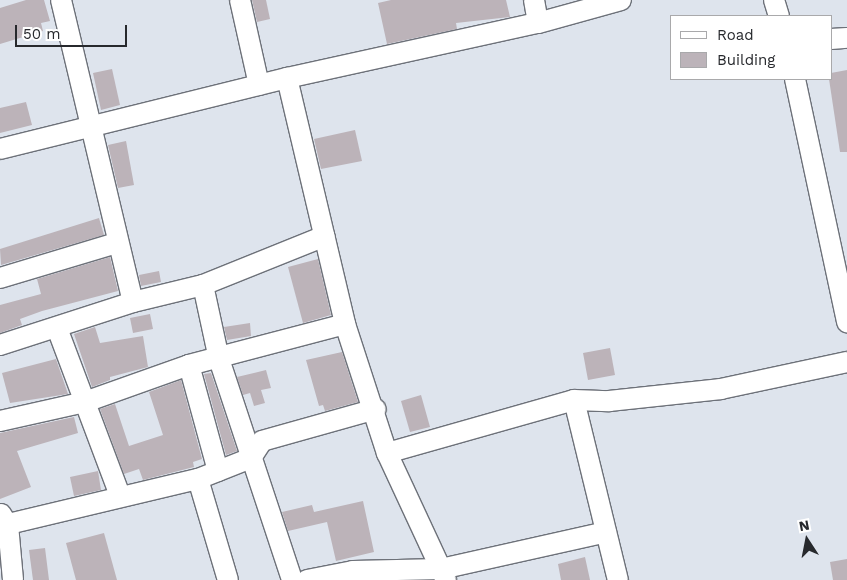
<!DOCTYPE html>
<html>
<head>
<meta charset="utf-8">
<style>
  body { margin:0 }
  #map { position:relative; width:847px; height:580px; overflow:hidden; background:#dee4ed; font-family:"Work Sans",sans-serif }
  div>[style] { position:absolute }
  [style*='--x'] { left:calc(var(--x)*1px); top:calc(var(--y)*1px); width:calc(var(--w)*1px); rotate:calc(var(--a)*1deg) }
  .building>* { inset:0; background:#bcb3b9 }
  .roads { filter:drop-shadow(1px 0 #6d7179) drop-shadow(-1px 0 #6d7179) drop-shadow(0 1px #6d7179) drop-shadow(0 -1px #6d7179) }
  .minor>* { height:20px; margin:-10px; padding:0 10px; transform-origin:10px; border-radius:10px; background:#fff }
  span { translate:-50% -50%; white-space:nowrap; text-align:center; line-height:1.15; -webkit-text-stroke:4px #fff; paint-order:stroke }
  .legend { position:absolute; left:670px; top:15px; width:162px; height:65px; box-sizing:border-box; background:#fff; border:1px solid #a9a9ab; margin:0; padding:6px 9px; list-style:none; font-size:15px; color:#27292d }
  .legend li { display:flex; align-items:center; gap:10px; height:25px }
  .legend b { width:25px; border:1px solid #a9a9ab }
  .north { position:absolute; left:782px; top:515px; width:50px; height:50px; -webkit-text-stroke:4px #fff; paint-order:stroke; rotate:349deg; font-size:14px; font-weight:700; line-height:20px; text-align:center; color:#27292d }
  .north::after { content:''; display:block; margin:auto; width:18px; height:22px; background:#27292d; clip-path:polygon(50% 0,100% 100%,50% 72%,0 100%) }
  .scale { position:absolute; left:15px; top:25px; width:112px; height:22px; box-sizing:border-box; border:2px solid #27292d; border-top:0; padding-left:6px; font-size:15px; line-height:18px; white-space:nowrap; color:#27292d; -webkit-text-stroke:4px #fff; paint-order:stroke }
</style>
</head>
<body>
<div id="map">
  <div class="building">
    <i style="clip-path:polygon(26px 0,44px 0,50px 21px,41px 23px,43px 31px,0 44px,0 8px)"></i>
    <i style="clip-path:polygon(252px 0,266px 0,270px 19px,257px 22px)"></i>
    <i style="clip-path:polygon(391px 0,506px 0,510px 17px,456px 23px,457px 29px,387px 44px,378px 3px)"></i>
    <i style="clip-path:polygon(112px 69px,120px 105px,101px 110px,93px 73px)"></i>
    <i style="clip-path:polygon(847px 70px,847px 152px,840px 152px,829px 79px,831px 73px)"></i>
    <i style="clip-path:polygon(26px 102px,32px 125px,0 133px,0 108px)"></i>
    <i style="clip-path:polygon(355px 130px,362px 161px,321px 169px,314px 139px)"></i>
    <i style="clip-path:polygon(126px 141px,134px 185px,118px 188px,108px 145px)"></i>
    <i style="clip-path:polygon(99px 218px,104px 235px,1px 265px,0 249px)"></i>
    <i style="clip-path:polygon(110px 257px,118px 291px,42px 311px,20px 319px,22px 325px,0 333px,0 305px,41px 294px,37px 279px)"></i>
    <i style="clip-path:polygon(318px 259px,331px 315px,303px 323px,288px 267px)"></i>
    <i style="clip-path:polygon(159px 271px,161px 282px,141px 286px,139px 275px)"></i>
    <i style="clip-path:polygon(150px 314px,153px 329px,133px 333px,130px 318px)"></i>
    <i style="clip-path:polygon(250px 323px,251px 336px,227px 340px,224px 327px)"></i>
    <i style="clip-path:polygon(95px 327px,100px 343px,143px 336px,148px 367px,110px 377px,110px 380px,92px 387px,74px 334px)"></i>
    <i style="clip-path:polygon(610px 348px,615px 375px,588px 380px,583px 353px)"></i>
    <i style="clip-path:polygon(342px 352px,358px 402px,325px 411px,323px 405px,319px 406px,306px 360px)"></i>
    <i style="clip-path:polygon(56px 359px,68px 394px,10px 403px,2px 373px)"></i>
    <i style="clip-path:polygon(266px 370px,271px 388px,261px 390px,265px 403px,254px 406px,250px 393px,243px 395px,237px 377px)"></i>
    <i style="clip-path:polygon(211px 373px,237px 451px,226px 455px,204px 374px)"></i>
    <i style="clip-path:polygon(181px 380px,202px 459px,193px 462px,194px 467px,143px 480px,139px 469px,124px 474px,100px 409px,115px 404px,129px 446px,163px 435px,149px 392px)"></i>
    <i style="clip-path:polygon(421px 395px,430px 427px,410px 432px,401px 401px)"></i>
    <i style="clip-path:polygon(74px 417px,78px 433px,17px 451px,31px 487px,0 499px,0 433px)"></i>
    <i style="clip-path:polygon(98px 471px,101px 490px,74px 496px,70px 477px)"></i>
    <i style="clip-path:polygon(363px 501px,374px 552px,336px 561px,327px 522px,288px 531px,282px 512px,312px 505px,314px 512px)"></i>
    <i style="clip-path:polygon(104px 533px,117px 580px,76px 580px,66px 543px)"></i>
    <i style="clip-path:polygon(45px 548px,49px 580px,33px 580px,29px 550px)"></i>
    <i style="clip-path:polygon(585px 557px,590px 580px,561px 580px,558px 564px)"></i>
    <i style="clip-path:polygon(847px 559px,847px 580px,833px 580px,830px 562px)"></i>
  </div>
  <div class="roads">
    <div class="minor">
      <i style="--x:61;--y:0;--w:310;--a:76.6"></i>
      <i style="--x:240;--y:0;--w:87;--a:77.4"></i>
      <i style="--x:534;--y:0;--w:23;--a:80"></i>
      <i style="--x:774;--y:0;--w:17;--a:73"></i>
      <i style="--x:831;--y:39;--w:16;--a:-4"></i>
      <i style="--x:287;--y:78;--w:253;--a:76.7"></i>
      <i style="--x:345;--y:324;--w:136;--a:72"></i>
      <i style="--x:387;--y:453;--w:140;--a:65.1"></i>
      <i style="--x:795;--y:79;--w:249;--a:77.9"></i>
      <i style="--x:0;--y:149;--w:296;--a:-13.9"></i>
      <i style="--x:287;--y:78;--w:257;--a:-12.4"></i>
      <i style="--x:538;--y:23;--w:86;--a:-15.5"></i>
      <i style="--x:0;--y:278;--w:122;--a:-16.7"></i>
      <i style="--x:203;--y:285;--w:76;--a:77.8"></i>
      <i style="--x:219;--y:359;--w:233;--a:71.7"></i>
      <i style="--x:57;--y:328;--w:179;--a:69.4"></i>
      <i style="--x:0;--y:345;--w:140;--a:-17.9"></i>
      <i style="--x:133;--y:302;--w:72;--a:-13.7"></i>
      <i style="--x:203;--y:285;--w:131;--a:-21.9"></i>
      <i style="--x:189;--y:365;--w:110;--a:74.7"></i>
      <i style="--x:574;--y:400;--w:185;--a:76.3"></i>
      <i style="--x:0;--y:421;--w:87;--a:-12.6"></i>
      <i style="--x:85;--y:402;--w:110;--a:-19.6"></i>
      <i style="--x:189;--y:365;--w:161;--a:-14.7"></i>
      <i style="--x:387;--y:453;--w:194;--a:-15.8"></i>
      <i style="--x:574;--y:400;--w:35;--a:2"></i>
      <i style="--x:609;--y:401;--w:113;--a:-6.1"></i>
      <i style="--x:721;--y:389;--w:129;--a:-12.1"></i>
      <i style="--x:198;--y:479;--w:105;--a:73.5"></i>
      <i style="--x:1;--y:514;--w:13;--a:58"></i>
      <i style="--x:8;--y:525;--w:55;--a:84.8"></i>
      <i style="--x:0;--y:526;--w:204;--a:-13.4"></i>
      <i style="--x:198;--y:479;--w:57;--a:-21.6"></i>
      <i style="--x:251;--y:458;--w:20;--a:-57"></i>
      <i style="--x:262;--y:441;--w:118;--a:-15.7"></i>
      <i style="--x:307;--y:580;--w:47;--a:-11.1"></i>
      <i style="--x:353;--y:571;--w:88;--a:-1.3"></i>
      <i style="--x:441;--y:569;--w:169;--a:-12.6"></i>
    </div>
  </div>
  <ul class="legend">
  <li><b style="height:6px;background:#fff"></b>Road</li>
  <li><b style="height:14px;background:#bcb3b9"></b>Building</li>
  </ul>
  <div class="north">N</div>
  <div class="scale">50 m</div>
</div>
</body>
</html>
